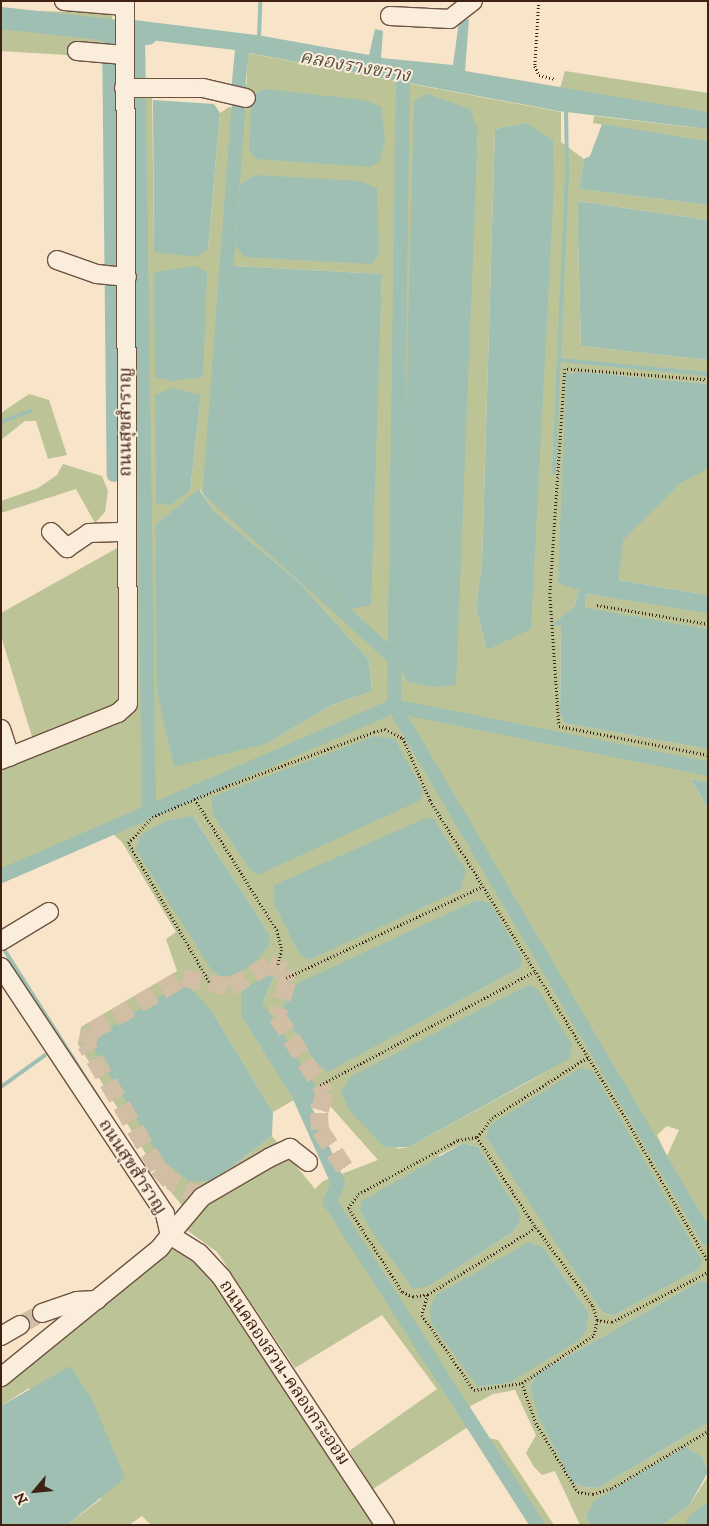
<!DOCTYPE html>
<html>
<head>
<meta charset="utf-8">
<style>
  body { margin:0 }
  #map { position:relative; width:709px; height:1526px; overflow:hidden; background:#f7e4c9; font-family:"IM FELL DW Pica","Noto Serif Thai",serif }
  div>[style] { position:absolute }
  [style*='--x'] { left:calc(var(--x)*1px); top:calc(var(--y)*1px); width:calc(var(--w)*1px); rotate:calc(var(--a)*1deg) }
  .green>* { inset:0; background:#bcc497 }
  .water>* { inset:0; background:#9ebfb2 }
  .stream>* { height:4px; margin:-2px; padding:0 2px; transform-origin:2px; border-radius:2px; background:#9ebfb2 }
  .canal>* { height:14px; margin:-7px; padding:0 7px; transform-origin:7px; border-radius:7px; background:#9ebfb2 }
  .river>* { height:22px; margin:-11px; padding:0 11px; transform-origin:11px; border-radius:11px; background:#9ebfb2 }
  .minor-tunnel>* { height:18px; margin-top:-9px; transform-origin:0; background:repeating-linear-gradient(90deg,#d2bda5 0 18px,transparent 0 27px) }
  .path>* { height:2.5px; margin-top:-1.25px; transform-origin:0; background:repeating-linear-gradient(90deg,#3f2214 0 1px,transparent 0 3.5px) }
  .roads { filter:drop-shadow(1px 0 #6d5241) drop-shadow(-1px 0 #6d5241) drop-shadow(0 1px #6d5241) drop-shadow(0 -1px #6d5241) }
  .minor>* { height:18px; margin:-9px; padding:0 9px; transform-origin:9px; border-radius:9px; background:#faeddc }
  span { translate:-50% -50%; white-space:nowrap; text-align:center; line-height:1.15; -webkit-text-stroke:4px #faeddc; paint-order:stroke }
  .street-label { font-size:18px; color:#3f2214 }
  .water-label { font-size:19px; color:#5c5143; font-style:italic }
  .frame { position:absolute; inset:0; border:2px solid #3f2214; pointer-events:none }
  .north { position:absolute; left:10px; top:1466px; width:50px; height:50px; -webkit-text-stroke:4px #faeddc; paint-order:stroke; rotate:242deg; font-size:14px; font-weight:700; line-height:20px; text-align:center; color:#3f2214 }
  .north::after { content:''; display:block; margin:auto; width:18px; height:22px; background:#3f2214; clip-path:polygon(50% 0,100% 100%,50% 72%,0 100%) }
</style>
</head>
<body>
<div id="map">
  <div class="green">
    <i style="clip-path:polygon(1px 10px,112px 13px,115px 58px,1px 51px)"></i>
    <i style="clip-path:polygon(evenodd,133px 38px,144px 39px,145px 80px,152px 82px,154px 252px,208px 249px,220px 113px,229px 107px,245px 112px,248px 53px,561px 112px,561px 142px,584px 159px,579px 189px,708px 205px,708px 220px,577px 201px,581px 346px,708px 360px,708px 384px,584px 372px,579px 590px,574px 607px,553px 625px,561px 625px,560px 714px,564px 723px,708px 749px,708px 782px,690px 779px,708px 808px,708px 1282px,700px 1281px,537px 1374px,530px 1387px,571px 1480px,582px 1487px,598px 1488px,708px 1423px,708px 1472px,702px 1457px,586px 1517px,590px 1525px,580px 1525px,555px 1471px,542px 1475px,534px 1467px,526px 1453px,536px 1435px,515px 1390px,493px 1394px,469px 1407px,335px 1200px,327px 1205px,468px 1427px,373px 1489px,349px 1451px,437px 1389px,382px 1315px,295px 1368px,217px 1252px,173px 1220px,185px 1209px,165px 1185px,78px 1044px,81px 1027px,177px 971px,166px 939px,176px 932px,122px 842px,113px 834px,1px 881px,1px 765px,129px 713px,133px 38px,526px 123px,506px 639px,487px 650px,476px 608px,482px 563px,495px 129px,526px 123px,133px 38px,478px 130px,468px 335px,402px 670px,478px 130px,133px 38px,254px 175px,235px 244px,240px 184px,254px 175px,133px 38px,234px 266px,382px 274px,375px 446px,234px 266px,133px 38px,201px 395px,190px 491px,156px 502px,157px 497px,201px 395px,133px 38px,200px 489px,214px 511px,300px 583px,369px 660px,372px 691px,330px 706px,268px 743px,160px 704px,155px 525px,200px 489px,133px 38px,193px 817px,197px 822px,269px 934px,168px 820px,193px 817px,133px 38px,477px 900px,520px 968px,329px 1071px,317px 1064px,283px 1016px,477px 900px,133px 38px,274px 976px,263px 1003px,278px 1032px,316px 1090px,378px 1160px,323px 1181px,315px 1189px,272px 1136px,214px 1180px,211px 1010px,273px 1112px,294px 1100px,241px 1014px,241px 992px,274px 976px,133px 38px,556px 1067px,409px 1147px,395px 1149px,556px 1067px,133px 38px,667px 1126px,679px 1130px,667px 1156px,657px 1135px,667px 1126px,133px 38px,463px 1143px,478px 1147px,519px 1223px,513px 1232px,429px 1286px,439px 1155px,463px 1143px,133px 38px,544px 1248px,589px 1313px,587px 1329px,509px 1383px,478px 1387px,544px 1248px,133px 38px,571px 1265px,699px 1269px,613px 1316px,602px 1312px,571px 1265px)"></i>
    <i style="clip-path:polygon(565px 71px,708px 93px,708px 112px,560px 88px)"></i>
    <i style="clip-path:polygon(594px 116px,708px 129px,708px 141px,593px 123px)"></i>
    <i style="clip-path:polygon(29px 394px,49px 400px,67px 455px,48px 459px,36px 421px,25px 421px,1px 440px,1px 413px)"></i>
    <i style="clip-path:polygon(63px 464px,102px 476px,108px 491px,105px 512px,95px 523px,76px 489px,1px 513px,1px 501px,38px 488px,57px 475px)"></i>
    <i style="clip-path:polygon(708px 466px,708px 595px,619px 580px,622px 540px,681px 483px)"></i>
    <i style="clip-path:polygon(119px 547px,122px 691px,118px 701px,108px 710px,33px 740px,1px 636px,1px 613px)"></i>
    <i style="clip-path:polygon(587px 594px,708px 611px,708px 629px,585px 609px)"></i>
    <i style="clip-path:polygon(169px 1249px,182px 1250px,201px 1266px,292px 1393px,373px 1525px,151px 1525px,142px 1516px,129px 1525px,67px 1525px,101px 1499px,29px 1388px,1px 1406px,1px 1385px)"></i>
    <i style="clip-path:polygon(474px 1435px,498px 1440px,554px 1525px,532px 1525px)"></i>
    <i style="clip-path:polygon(708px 1476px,708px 1508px,686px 1525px,662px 1525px,689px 1506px)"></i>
  </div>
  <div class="water">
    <i style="clip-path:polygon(469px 19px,465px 71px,708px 112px,708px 129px,558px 111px,249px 53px,243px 104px,230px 102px,235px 50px,133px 38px,134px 20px,257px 35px,369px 55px,375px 29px,383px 31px,381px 58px,453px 65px,459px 21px)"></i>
    <i style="clip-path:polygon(265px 89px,364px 100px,381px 107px,385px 139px,379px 162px,370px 167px,256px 159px,249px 150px,251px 107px,255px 94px)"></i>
    <i style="clip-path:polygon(427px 94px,470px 109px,478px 130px,456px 685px,433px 687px,407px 682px,402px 670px,400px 633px,414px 101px)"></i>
    <i style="clip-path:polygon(153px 100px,214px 104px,220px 113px,208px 249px,197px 257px,154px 252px)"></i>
    <i style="clip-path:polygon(526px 123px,553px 140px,554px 184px,531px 629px,487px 650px,476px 608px,482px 563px,495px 129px)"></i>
    <i style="clip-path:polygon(602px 124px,708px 141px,708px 205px,579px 189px,584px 159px,590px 156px)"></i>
    <i style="clip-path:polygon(254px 175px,360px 181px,377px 188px,379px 254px,372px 264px,244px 257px,235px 244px,240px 184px)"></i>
    <i style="clip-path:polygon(577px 201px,708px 220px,708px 360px,581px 346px)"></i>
    <i style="clip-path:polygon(196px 266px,207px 272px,203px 377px,171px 381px,155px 377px,154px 272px)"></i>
    <i style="clip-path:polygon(234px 266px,382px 274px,371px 605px,352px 609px,217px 488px)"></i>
    <i style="clip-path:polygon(584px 372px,708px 384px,707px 469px,681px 483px,623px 540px,619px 580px,708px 595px,708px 613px,587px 594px,585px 608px,708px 629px,708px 749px,564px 723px,560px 714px,561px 626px,552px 625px,574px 607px,579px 590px,558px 583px,566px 374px)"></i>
    <i style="clip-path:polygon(172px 388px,201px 395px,190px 491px,170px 505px,156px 503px,155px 395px)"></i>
    <i style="clip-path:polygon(199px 489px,214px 511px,300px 583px,369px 660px,372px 691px,330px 706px,268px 743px,174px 767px,157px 691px,155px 525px)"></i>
    <i style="clip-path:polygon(375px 736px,395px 739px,423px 791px,419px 801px,258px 875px,249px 868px,213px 815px,211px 797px)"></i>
    <i style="clip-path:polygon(690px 779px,708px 782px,708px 808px)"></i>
    <i style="clip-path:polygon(193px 816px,269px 934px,269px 945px,258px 960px,237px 974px,220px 977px,211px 969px,136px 850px,141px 835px,153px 828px,168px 820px)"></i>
    <i style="clip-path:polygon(426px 818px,434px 819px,466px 871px,460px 890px,309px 960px,300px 955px,274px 904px,274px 885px)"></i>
    <i style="clip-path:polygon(477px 900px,490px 903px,522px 958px,520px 968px,328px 1072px,317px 1064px,283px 1016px,286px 996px,296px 984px)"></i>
    <i style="clip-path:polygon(269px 972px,274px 976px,263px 1003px,322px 1096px,309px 1107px,298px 1107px,241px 1015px,241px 992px)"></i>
    <i style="clip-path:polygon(187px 985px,211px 1010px,273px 1112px,272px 1136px,214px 1180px,190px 1182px,161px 1159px,95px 1051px,94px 1038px,172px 989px)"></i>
    <i style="clip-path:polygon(528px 985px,538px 989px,572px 1045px,569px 1059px,409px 1147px,384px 1147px,350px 1111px,341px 1093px,350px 1077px)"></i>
    <i style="clip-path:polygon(581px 1068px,593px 1071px,702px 1261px,699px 1269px,613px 1316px,602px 1312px,486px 1137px,489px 1126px)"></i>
    <i style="clip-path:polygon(463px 1143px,478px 1147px,520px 1214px,519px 1223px,513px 1232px,429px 1286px,413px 1289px,370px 1229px,360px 1210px,362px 1201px)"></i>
    <i style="clip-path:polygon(529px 1242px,544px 1248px,589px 1313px,587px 1329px,579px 1340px,509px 1383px,478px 1387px,431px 1323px,430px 1308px,436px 1295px)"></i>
    <i style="clip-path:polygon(700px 1281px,708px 1282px,708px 1423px,598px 1488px,582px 1487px,571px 1480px,539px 1418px,530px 1387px,537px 1374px)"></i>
    <i style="clip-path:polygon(70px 1366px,91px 1397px,125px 1478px,67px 1525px,1px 1525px,1px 1406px)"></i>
    <i style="clip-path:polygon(685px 1447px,702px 1457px,708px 1472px,689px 1506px,662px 1525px,590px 1525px,586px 1517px,594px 1501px)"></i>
  </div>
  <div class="stream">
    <i style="--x:259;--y:39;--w:38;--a:-88"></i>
    <i style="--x:560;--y:360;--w:149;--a:5.4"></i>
    <i style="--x:1;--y:422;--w:31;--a:-21"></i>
    <i style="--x:554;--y:473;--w:301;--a:-87.5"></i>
    <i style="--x:567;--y:172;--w:64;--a:-90.9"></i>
    <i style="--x:5;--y:951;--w:188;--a:57.6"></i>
    <i style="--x:1;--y:1087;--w:54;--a:-36"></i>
  </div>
  <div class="canal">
    <i style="--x:109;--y:29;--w:446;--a:89.4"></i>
    <i style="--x:138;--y:33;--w:778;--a:89.19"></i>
    <i style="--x:403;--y:76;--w:630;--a:90.82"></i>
    <i style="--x:394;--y:706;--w:619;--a:59.5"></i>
    <i style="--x:240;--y:88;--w:404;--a:94.3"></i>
    <i style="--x:210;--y:491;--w:250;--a:42.2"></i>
    <i style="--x:1;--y:876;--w:428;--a:-23.4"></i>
    <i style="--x:394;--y:706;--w:320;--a:11.3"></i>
    <i style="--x:297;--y:1091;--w:101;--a:66"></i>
    <i style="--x:338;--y:1183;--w:21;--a:113"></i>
    <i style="--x:330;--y:1202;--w:384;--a:57.3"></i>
    <i style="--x:699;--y:1523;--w:2;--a:63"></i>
  </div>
  <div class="river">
    <i style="--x:1;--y:18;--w:147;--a:6.3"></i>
    <i style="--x:697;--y:1525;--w:15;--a:-42"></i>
  </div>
  <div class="minor-tunnel">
    <i style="--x:202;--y:1197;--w:36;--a:-153"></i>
    <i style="--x:170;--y:1181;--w:18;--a:-133"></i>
    <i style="--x:158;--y:1168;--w:143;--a:-120.3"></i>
    <i style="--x:86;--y:1045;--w:15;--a:-67"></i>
    <i style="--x:92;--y:1031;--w:105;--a:-30.2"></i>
    <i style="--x:183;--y:978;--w:48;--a:10.8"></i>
    <i style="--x:230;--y:987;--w:45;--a:-29.4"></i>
    <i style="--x:269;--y:965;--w:17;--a:21"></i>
    <i style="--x:285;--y:971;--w:11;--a:80"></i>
    <i style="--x:287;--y:982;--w:35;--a:106"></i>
    <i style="--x:277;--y:1016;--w:91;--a:58.1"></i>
    <i style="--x:325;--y:1093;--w:21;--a:107"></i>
    <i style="--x:319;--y:1113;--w:17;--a:87"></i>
    <i style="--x:320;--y:1130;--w:48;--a:57"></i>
    <i style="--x:20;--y:1325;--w:25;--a:-29"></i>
  </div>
  <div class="path">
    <i style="--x:539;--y:1;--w:65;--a:93.5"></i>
    <i style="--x:535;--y:66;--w:10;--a:66"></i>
    <i style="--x:539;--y:75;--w:16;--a:14"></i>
    <i style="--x:708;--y:380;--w:143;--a:-175.6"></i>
    <i style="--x:565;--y:369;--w:225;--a:93.8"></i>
    <i style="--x:550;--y:593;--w:133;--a:86.1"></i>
    <i style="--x:559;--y:726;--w:152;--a:11"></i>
    <i style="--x:597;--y:605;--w:113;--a:9.7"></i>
    <i style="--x:195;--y:799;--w:155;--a:58"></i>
    <i style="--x:277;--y:930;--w:21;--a:76"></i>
    <i style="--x:282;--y:950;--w:16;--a:105"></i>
    <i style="--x:286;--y:978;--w:217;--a:-25"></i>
    <i style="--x:209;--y:982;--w:161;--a:-120.2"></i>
    <i style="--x:128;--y:843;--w:35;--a:-47"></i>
    <i style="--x:152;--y:817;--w:73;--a:-22.7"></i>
    <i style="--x:219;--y:789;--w:165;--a:-20.2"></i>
    <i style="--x:374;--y:732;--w:11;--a:-15"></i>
    <i style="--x:385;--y:729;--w:20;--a:27"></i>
    <i style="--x:403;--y:738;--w:68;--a:66.5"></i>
    <i style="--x:430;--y:800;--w:364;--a:58.4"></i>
    <i style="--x:621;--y:1110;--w:174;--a:60.1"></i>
    <i style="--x:320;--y:1085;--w:243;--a:-27.9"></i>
    <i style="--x:477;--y:1137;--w:24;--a:-52"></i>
    <i style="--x:492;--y:1118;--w:114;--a:-32.4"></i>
    <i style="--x:428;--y:1295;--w:15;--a:172"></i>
    <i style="--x:413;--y:1297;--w:12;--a:-156"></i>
    <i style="--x:402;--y:1292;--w:100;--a:-122.7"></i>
    <i style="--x:348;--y:1208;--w:17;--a:-54"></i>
    <i style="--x:358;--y:1194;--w:114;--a:-28.4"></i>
    <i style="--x:458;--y:1140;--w:19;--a:-9"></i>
    <i style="--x:477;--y:1137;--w:108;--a:57"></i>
    <i style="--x:536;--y:1228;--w:127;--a:148.2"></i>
    <i style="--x:428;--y:1295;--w:21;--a:107"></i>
    <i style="--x:422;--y:1315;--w:91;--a:55.3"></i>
    <i style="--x:474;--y:1390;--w:49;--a:-8.3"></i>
    <i style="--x:522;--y:1383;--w:87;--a:-33.7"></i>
    <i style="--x:594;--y:1335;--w:15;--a:-79"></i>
    <i style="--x:597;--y:1320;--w:16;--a:-108"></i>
    <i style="--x:592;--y:1305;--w:95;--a:-126"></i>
    <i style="--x:597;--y:1320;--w:15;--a:8"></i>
    <i style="--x:612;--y:1322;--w:108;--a:-27.5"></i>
    <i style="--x:522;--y:1383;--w:42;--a:70.7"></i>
    <i style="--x:536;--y:1423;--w:81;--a:58.7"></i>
    <i style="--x:578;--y:1492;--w:15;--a:8"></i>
    <i style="--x:593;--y:1494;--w:20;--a:-18"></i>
    <i style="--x:612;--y:1488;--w:112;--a:-30.7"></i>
  </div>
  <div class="roads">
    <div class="minor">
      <i style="--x:64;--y:1;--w:61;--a:4.7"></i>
      <i style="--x:390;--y:16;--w:60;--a:2.9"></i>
      <i style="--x:450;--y:19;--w:29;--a:-38"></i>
      <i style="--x:77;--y:51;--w:47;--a:4.9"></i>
      <i style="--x:124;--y:88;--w:79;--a:0"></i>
      <i style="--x:203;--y:88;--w:44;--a:13.1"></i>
      <i style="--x:57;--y:260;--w:42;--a:19.3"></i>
      <i style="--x:97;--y:274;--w:30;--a:6"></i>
      <i style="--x:51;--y:532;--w:23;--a:45"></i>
      <i style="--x:67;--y:548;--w:27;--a:-34"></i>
      <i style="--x:89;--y:533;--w:37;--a:-2"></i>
      <i style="--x:1;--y:729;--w:29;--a:72"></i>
      <i style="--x:1;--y:760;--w:126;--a:-21.9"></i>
      <i style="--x:118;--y:713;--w:13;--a:-42"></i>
      <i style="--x:128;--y:704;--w:703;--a:-90.24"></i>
      <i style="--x:1;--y:941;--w:56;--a:-31.1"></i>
      <i style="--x:1;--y:967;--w:296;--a:56.4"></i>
      <i style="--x:165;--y:1214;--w:22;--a:77"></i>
      <i style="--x:170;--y:1235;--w:16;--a:128"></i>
      <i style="--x:160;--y:1248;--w:205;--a:140.9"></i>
      <i style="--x:308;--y:1162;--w:23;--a:-142"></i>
      <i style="--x:290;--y:1148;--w:23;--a:155"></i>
      <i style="--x:269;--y:1158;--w:78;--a:149.8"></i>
      <i style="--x:202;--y:1197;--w:50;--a:130.1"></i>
      <i style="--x:170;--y:1235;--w:34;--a:32"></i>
      <i style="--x:199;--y:1253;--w:34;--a:47"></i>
      <i style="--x:222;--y:1278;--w:296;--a:56.6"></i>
      <i style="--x:42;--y:1313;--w:37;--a:-19"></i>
      <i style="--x:77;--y:1301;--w:20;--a:-3"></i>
      <i style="--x:1;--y:1336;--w:22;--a:-30"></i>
    </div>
  </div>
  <div class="street-label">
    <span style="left:126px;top:422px;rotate:-90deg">ถนนสุขสำราญ</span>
    <span style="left:132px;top:1167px;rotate:57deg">ถนนสุขสำราญ</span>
    <span style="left:284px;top:1373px;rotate:56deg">ถนนคลองสวน-คลองกระออม</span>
  </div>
  <div class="water-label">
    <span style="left:355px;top:67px;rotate:10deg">คลองรางขวาง</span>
  </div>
  <div class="frame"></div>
  <div class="north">N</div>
</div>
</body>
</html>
